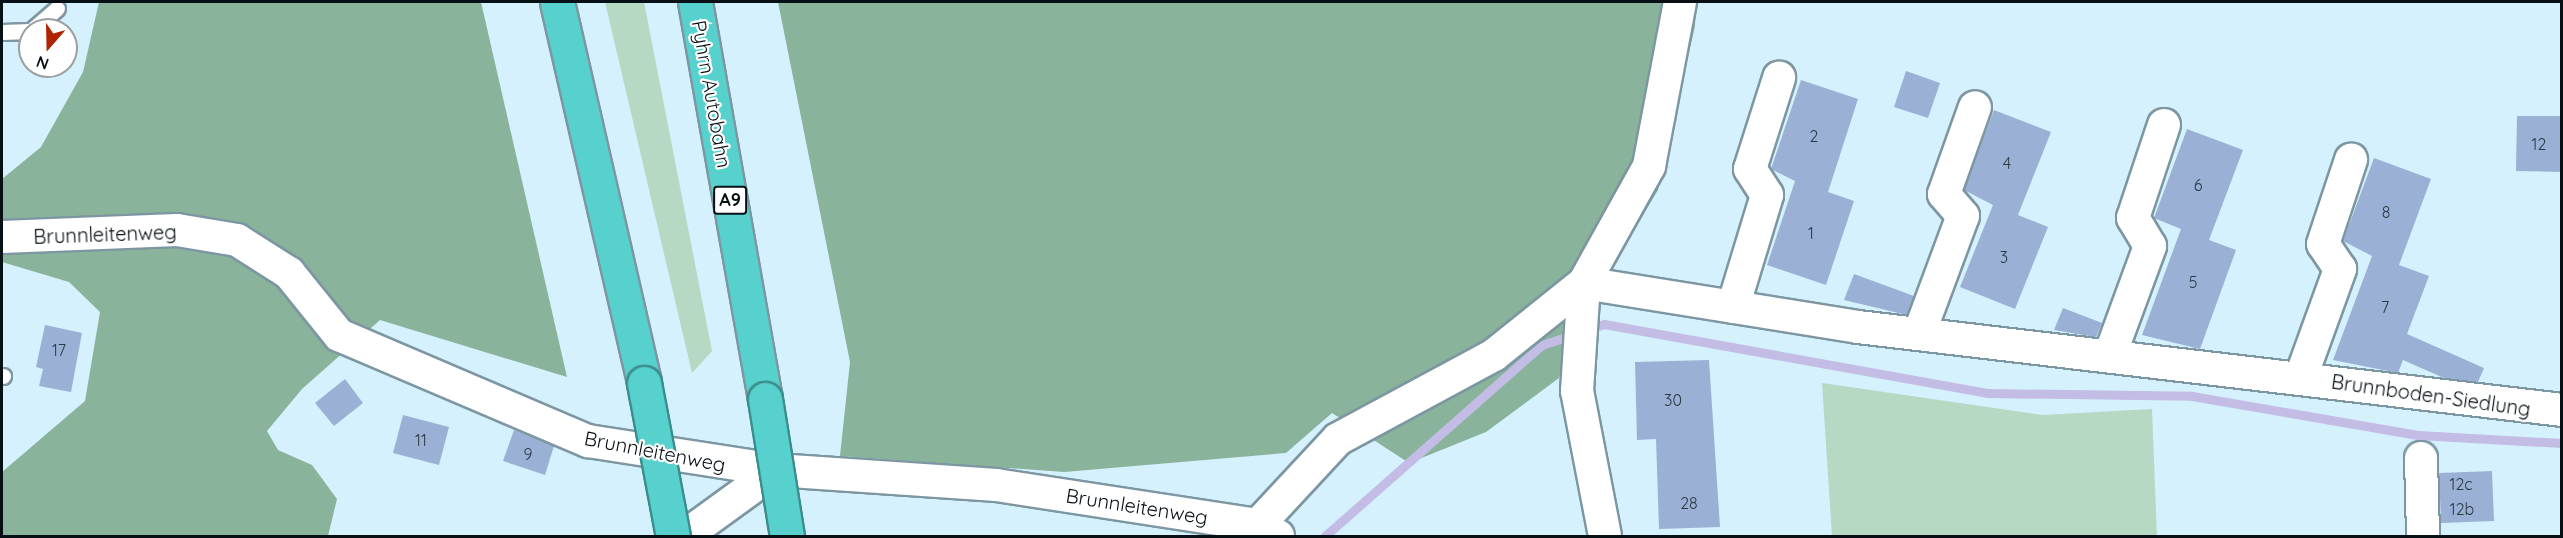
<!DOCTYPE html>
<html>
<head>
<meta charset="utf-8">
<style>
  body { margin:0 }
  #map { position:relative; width:2563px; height:538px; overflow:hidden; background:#d5f1fd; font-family:Quicksand,sans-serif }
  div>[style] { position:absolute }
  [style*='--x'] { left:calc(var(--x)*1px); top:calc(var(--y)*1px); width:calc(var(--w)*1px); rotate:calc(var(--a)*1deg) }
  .green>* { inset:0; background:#b5d9c3 }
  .forest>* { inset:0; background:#89b39a }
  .stream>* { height:9px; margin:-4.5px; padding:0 4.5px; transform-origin:4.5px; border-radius:4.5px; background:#c3bce5 }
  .building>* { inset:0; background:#9ab1d5 }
  .roads { filter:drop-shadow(2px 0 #7d97a2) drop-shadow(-2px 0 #7d97a2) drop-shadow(0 2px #7d97a2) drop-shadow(0 -2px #7d97a2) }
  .service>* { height:15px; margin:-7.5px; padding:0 7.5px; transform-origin:7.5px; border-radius:7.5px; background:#fff }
  .minor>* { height:32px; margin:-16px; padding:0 16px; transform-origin:16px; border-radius:16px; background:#fff }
  .motorway>* { height:33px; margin:-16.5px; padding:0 16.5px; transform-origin:16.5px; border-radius:16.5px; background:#57d1cd }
  .bridges { filter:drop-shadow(2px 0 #3b8e8d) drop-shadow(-2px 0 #3b8e8d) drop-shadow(0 2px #3b8e8d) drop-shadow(0 -2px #3b8e8d) }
  .motorway-bridge>* { height:33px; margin:-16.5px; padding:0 16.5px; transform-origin:16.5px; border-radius:16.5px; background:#57d1cd }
  span { translate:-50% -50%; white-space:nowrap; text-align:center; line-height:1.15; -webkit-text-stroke:4.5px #fff; paint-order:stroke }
  .number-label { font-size:16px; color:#2c3945 }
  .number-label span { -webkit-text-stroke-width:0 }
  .shield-label span { padding:2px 4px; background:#fff; border:2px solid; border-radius:4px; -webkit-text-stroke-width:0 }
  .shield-label { font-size:18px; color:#071115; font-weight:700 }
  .street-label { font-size:20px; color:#071115 }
  .frame { position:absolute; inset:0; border:3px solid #071115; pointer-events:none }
  .north { position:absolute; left:18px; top:18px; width:60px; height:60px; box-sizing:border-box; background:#fff; border:2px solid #9ca0a1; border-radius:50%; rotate:200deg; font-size:16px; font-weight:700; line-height:24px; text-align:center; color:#071115 }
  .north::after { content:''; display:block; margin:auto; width:21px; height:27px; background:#af2301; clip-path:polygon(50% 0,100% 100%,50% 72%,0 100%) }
</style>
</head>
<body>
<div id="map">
  <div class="green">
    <i style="clip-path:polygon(605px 2px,644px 2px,712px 351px,692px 373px)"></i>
    <i style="clip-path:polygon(1822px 383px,2043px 415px,2152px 409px,2157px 536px,1832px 536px)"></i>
  </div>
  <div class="forest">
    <i style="clip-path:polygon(99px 2px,481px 2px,567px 377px,380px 320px,302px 389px,267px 431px,278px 450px,312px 465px,337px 499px,328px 536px,2px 536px,2px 472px,85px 401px,100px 312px,69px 282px,2px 262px,2px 179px,41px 147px,83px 72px)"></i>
    <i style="clip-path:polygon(778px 2px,1696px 2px,1695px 26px,1658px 190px,1596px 293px,1559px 378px,1486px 432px,1409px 463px,1332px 413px,1286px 453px,1064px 472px,840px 456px,850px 362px)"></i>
  </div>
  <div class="stream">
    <i style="--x:1325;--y:536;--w:289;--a:-41.4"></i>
    <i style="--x:1542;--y:345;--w:65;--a:-18.7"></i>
    <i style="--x:1604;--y:324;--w:389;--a:10.2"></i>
    <i style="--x:1987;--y:393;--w:205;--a:0.8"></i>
    <i style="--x:2192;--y:396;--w:229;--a:9.8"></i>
    <i style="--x:2418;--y:435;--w:144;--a:3.2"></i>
  </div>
  <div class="building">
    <i style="clip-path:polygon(1906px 71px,1940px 83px,1928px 118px,1894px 107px)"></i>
    <i style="clip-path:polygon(1801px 80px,1858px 99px,1828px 192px,1854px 201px,1826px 285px,1767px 265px,1795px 181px,1771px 169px)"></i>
    <i style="clip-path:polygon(1994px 110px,2051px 132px,2018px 215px,2048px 227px,2015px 309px,1960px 287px,1993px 205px,1964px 190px)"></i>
    <i style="clip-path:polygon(2517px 116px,2562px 116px,2562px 172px,2516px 171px)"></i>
    <i style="clip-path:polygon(2187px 129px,2243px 150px,2209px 240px,2236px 250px,2200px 349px,2142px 335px,2181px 229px,2154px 218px)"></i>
    <i style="clip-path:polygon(2374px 158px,2431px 179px,2399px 265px,2429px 276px,2407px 334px,2484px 368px,2478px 382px,2444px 378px,2403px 360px,2398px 373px,2333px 360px,2372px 256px,2343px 241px)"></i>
    <i style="clip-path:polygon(1854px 274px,1914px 296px,1907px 315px,1844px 300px)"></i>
    <i style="clip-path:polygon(2063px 308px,2102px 323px,2096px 337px,2054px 330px)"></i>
    <i style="clip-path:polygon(45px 325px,82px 333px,71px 392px,39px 386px,43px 369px,36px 367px)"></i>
    <i style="clip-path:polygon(1709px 360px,1720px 527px,1659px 529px,1656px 439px,1637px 440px,1635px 362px)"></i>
    <i style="clip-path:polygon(345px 379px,363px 403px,334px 426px,315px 403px)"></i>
    <i style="clip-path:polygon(403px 415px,449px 427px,439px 465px,393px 453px)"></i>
    <i style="clip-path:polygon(514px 430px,554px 446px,545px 475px,503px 461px)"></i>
    <i style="clip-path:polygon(2492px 471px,2494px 521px,2441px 523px,2439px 473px)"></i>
  </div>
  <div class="roads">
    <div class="service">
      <i style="--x:32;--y:30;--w:33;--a:-41"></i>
      <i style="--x:2;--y:32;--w:28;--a:-2"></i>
      <i style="--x:2;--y:376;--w:1;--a:0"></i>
    </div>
    <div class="minor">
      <i style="--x:2;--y:237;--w:175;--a:-2.3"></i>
      <i style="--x:177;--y:230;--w:61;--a:9.5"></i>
      <i style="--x:237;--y:240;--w:62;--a:32.4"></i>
      <i style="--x:289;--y:273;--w:80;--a:51.1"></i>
      <i style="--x:339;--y:335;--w:271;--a:23.1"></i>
      <i style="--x:588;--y:441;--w:190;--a:8.8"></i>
      <i style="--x:776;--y:470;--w:221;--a:3.9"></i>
      <i style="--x:996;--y:485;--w:265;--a:8.7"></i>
      <i style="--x:1733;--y:307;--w:117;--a:-73.1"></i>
      <i style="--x:1767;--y:195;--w:31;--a:-123"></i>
      <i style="--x:1750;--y:169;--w:96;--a:-72.3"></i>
      <i style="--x:1919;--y:334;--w:126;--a:-69.6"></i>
      <i style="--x:1963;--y:216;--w:29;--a:-131"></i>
      <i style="--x:1944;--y:194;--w:92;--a:-70.4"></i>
      <i style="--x:2110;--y:355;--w:116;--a:-69.8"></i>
      <i style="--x:2150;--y:246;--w:33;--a:-121"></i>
      <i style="--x:2133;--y:218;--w:98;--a:-71.6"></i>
      <i style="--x:2301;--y:377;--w:115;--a:-70.1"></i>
      <i style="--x:2340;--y:269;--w:30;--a:-124"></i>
      <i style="--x:2323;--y:244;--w:89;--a:-71.6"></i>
      <i style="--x:2421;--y:458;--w:78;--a:88.5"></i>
      <i style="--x:685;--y:536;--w:112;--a:-36"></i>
      <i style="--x:1278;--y:536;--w:23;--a:-151"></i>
      <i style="--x:1258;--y:525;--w:117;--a:-47.1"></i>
      <i style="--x:1338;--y:439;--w:177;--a:-28.3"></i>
      <i style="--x:1494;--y:355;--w:115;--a:-38.7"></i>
      <i style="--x:1584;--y:283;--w:278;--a:9.1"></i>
      <i style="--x:1858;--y:327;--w:709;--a:6.72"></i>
      <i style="--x:1605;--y:536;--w:148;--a:-100.9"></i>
      <i style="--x:1577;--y:391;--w:108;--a:-86.3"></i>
      <i style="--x:1584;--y:283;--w:134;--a:-60.9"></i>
      <i style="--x:1649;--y:166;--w:167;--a:-79.3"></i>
    </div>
    <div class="motorway">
      <i style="--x:557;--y:2;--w:391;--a:77.1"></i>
      <i style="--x:695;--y:2;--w:403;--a:80"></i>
    </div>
  </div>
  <div class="bridges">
    <div class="motorway-bridge">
      <i style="--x:644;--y:383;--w:156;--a:79.3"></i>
      <i style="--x:765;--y:399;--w:139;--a:80.9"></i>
    </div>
  </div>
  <div class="number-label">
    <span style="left:1814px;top:136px">2</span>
    <span style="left:2539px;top:144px">12</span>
    <span style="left:2007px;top:163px">4</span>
    <span style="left:2198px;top:185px">6</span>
    <span style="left:2386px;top:212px">8</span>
    <span style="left:1811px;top:233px">1</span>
    <span style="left:2004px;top:257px">3</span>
    <span style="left:2193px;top:282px">5</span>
    <span style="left:2385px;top:307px">7</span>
    <span style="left:59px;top:350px">17</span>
    <span style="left:1673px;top:400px">30</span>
    <span style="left:421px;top:440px">11</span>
    <span style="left:528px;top:454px">9</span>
    <span style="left:2461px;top:484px">12c</span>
    <span style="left:1689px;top:503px">28</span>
    <span style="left:2462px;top:509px">12b</span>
  </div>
  <div class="shield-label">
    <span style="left:730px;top:200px">A9</span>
  </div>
  <div class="street-label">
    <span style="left:712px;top:94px;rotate:80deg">Pyhrn Autobahn</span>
    <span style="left:105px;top:234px;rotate:-2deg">Brunnleitenweg</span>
    <span style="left:2431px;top:395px;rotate:8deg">Brunnboden-Siedlung</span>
    <span style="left:655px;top:451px;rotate:11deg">Brunnleitenweg</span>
    <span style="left:1137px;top:506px;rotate:9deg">Brunnleitenweg</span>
  </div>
  <div class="frame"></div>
  <div class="north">N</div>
</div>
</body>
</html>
